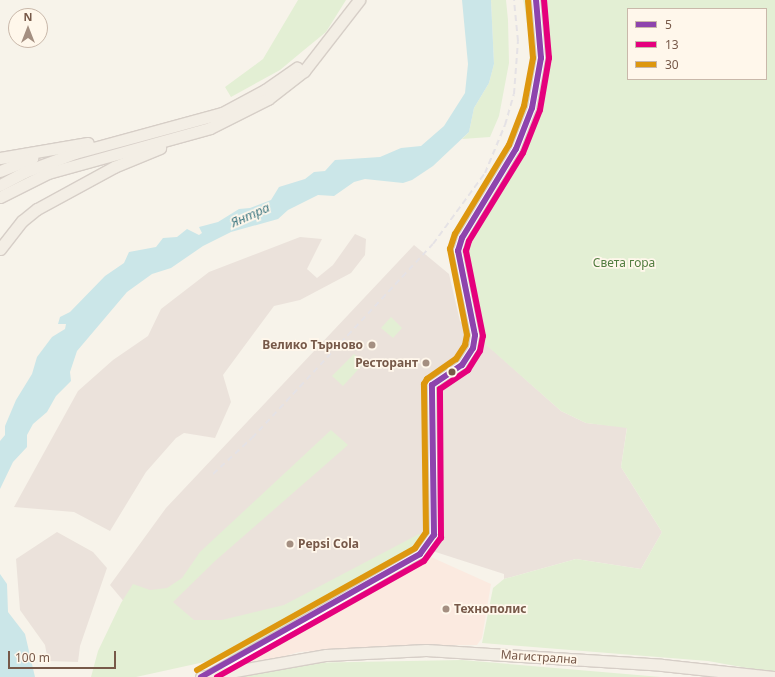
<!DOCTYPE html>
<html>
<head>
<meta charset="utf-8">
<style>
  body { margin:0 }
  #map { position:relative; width:775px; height:677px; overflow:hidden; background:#f7f3ea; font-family:"Noto Sans",sans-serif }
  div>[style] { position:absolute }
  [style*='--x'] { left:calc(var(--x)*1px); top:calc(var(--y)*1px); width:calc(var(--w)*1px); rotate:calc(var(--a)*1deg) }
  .commercial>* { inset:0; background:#fbeae0 }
  .industrial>* { inset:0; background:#ebe2db }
  .green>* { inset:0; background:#e3efd4 }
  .water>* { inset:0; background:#cbe6e8 }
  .roads { filter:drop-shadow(1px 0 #d6cec7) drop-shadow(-1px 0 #d6cec7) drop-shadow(0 1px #d6cec7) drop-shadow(0 -1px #d6cec7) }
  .minor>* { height:8px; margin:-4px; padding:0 4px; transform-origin:4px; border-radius:4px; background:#fefdfc }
  .major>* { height:11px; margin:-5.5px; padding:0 5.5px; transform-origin:5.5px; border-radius:5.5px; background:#f3eee5 }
  .rail>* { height:2px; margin-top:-1px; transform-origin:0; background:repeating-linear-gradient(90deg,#e5e2e5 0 6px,transparent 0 10px) }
  .bus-1>* { height:6px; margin:-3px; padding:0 3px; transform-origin:3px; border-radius:3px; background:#8e44ad }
  .bus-2>* { height:6px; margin:-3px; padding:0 3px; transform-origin:3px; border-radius:3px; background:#e5007d }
  .bus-3>* { height:6px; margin:-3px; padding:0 3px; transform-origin:3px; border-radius:3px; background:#dd970f }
  .dots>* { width:11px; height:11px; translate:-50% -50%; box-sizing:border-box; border:2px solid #fff7eb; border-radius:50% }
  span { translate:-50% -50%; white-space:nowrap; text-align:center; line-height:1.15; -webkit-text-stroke:3.5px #fff7eb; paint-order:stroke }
  .park-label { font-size:12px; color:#527d40 }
  .poi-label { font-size:12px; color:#775949; font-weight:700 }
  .right { translate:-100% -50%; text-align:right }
  .left { translate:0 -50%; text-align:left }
  .street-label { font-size:12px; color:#775949 }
  .water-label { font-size:13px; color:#3f7883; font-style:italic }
  .legend { position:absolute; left:627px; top:8px; width:140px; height:72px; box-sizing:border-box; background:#fff7eb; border:1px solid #c9b8aa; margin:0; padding:5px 7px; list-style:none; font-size:12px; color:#775949 }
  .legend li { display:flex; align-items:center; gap:8px; height:20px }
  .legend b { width:20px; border:1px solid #c9b8aa }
  .north { position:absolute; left:8px; top:8px; width:40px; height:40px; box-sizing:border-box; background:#fff7eb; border:1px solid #c9b8aa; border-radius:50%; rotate:0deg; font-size:11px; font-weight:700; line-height:16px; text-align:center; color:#775949 }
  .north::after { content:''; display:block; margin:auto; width:14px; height:18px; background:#a48f81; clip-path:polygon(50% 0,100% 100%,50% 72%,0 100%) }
  .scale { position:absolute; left:8px; top:651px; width:108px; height:18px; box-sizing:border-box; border:2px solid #775949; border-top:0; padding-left:5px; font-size:12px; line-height:14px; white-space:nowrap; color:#775949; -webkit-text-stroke:3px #fff7eb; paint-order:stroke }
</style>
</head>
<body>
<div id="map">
  <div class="commercial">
    <i style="clip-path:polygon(431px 557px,491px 584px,482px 638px,477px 645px,392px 646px,299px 652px,250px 666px,251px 658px,263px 650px)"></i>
  </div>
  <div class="industrial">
    <i style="clip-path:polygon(355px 234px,366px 239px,365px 255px,351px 273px,300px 300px,274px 306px,223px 375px,231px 402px,215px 438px,184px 433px,176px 438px,146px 472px,110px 531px,74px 512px,14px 507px,78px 391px,113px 360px,148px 336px,161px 309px,209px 272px,300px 237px,322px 239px,307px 269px,317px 278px,333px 265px)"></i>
    <i style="clip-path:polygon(414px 245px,449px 274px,460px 321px,561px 411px,586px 423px,627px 427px,621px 467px,662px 532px,641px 569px,576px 559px,504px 579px,504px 574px,420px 547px,422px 537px,206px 644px,142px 623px,110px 585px,166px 508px)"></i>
    <i style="clip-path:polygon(57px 532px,93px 552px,107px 568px,80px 646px,78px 662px,48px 661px,45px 645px,20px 610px,16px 559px)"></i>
  </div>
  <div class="green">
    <i style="clip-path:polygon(298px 0,346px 0,326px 32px,304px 50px,280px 70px,231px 97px,225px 87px,263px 59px)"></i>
    <i style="clip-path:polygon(491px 0,506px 0,508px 20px,509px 63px,499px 116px,490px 137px,462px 139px,469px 132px,474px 108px,489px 83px,494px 64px)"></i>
    <i style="clip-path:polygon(523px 0,528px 0,528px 31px,524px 4px)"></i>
    <i style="clip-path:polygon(evenodd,536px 0,775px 0,775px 673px,708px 661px,482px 643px,493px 588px,504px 579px,576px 559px,641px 569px,662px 532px,621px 467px,627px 428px,586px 423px,561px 411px,475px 335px,458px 251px,516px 149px,532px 108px,541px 58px,536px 0,628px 9px,766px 9px,766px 79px,628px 79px,628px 9px)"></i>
    <i style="clip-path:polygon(391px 317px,402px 328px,393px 338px,381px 328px)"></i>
    <i style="clip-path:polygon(354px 354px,364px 363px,343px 386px,332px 376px)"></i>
    <i style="clip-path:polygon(331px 430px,348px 445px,215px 561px,173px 602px,194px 620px,222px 620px,284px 605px,419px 534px,423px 537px,420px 547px,241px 654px,136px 677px,91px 677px,98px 651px,121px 603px,133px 584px,150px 590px,167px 588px,182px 578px,200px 552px)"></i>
    <i style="clip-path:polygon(462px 660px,661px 677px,242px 677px,301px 663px)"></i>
  </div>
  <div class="water">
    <i style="clip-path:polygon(462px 0,491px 0,494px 64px,489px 83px,474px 108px,469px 132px,433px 166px,412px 180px,403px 183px,365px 179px,354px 182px,334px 196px,318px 195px,288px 210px,278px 219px,231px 232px,203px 246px,171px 268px,152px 274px,127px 292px,77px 351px,70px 372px,71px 381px,56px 396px,47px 412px,33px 424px,27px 435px,27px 447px,13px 462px,0 489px,0 441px,5px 435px,5px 426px,16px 400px,32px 374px,37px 357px,52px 337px,65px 329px,66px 324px,58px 324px,60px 317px,70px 312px,105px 276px,124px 263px,129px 252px,156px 247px,163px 238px,177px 237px,187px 229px,199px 235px,202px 233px,199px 227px,218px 222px,239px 209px,250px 208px,271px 200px,279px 187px,305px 179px,314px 172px,325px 171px,335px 160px,380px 157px,401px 148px,421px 146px,444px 126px,465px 93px,468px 64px)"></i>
    <i style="clip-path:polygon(0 574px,7px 584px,8px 612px,25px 634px,35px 677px,0 677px)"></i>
  </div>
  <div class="roads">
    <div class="minor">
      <i style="--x:210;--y:674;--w:242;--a:-29.7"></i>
      <i style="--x:420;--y:554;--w:24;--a:-54"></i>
      <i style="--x:434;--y:535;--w:150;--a:-90.8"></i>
      <i style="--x:432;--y:385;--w:36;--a:-34"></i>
      <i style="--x:462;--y:365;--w:20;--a:-57"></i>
      <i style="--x:473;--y:348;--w:13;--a:-81"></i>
      <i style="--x:475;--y:335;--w:86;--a:-101.4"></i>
      <i style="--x:458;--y:251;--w:14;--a:-73"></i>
      <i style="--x:462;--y:238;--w:104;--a:-58.8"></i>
      <i style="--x:516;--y:149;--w:44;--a:-68.7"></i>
      <i style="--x:532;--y:108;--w:51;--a:-79.8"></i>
      <i style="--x:541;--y:58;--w:58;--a:-94.9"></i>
    </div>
    <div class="major">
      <i style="--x:0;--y:158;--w:89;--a:-9.7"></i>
      <i style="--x:0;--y:171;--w:35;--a:-22"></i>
      <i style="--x:0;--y:185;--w:27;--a:-28"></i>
      <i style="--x:24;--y:172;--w:54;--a:-20.4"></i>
      <i style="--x:75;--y:153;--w:152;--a:-15.2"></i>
      <i style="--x:222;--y:113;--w:49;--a:-28.1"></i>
      <i style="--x:265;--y:90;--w:39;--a:-35"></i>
      <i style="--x:0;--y:197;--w:54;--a:-26.6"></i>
      <i style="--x:48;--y:173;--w:168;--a:-15.5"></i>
      <i style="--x:210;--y:128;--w:65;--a:-26.6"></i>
      <i style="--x:268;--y:99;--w:46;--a:-37.9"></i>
      <i style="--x:304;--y:71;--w:90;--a:-52.2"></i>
      <i style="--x:0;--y:249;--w:36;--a:-52"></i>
      <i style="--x:22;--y:221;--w:19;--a:-39"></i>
      <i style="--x:37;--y:209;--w:88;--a:-28.6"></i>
      <i style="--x:114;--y:167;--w:50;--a:-22.4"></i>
      <i style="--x:201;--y:677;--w:127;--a:-10"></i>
      <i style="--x:326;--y:655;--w:100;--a:-2.9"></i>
      <i style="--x:426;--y:650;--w:236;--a:3.6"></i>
      <i style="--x:662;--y:665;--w:114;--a:6.1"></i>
    </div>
  </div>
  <div class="rail">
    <i style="--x:213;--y:474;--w:53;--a:-42.7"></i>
    <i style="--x:252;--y:438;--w:265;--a:-47"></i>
    <i style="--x:433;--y:244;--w:88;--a:-53.8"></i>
    <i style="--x:485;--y:173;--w:52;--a:-67.4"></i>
    <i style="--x:505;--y:125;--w:32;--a:-74"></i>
    <i style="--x:514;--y:94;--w:53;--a:-85.7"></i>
    <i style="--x:518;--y:41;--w:41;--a:-95.6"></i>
  </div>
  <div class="bus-1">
    <i style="--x:201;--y:677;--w:251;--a:-29.3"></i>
    <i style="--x:420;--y:554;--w:24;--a:-54"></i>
    <i style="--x:434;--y:535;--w:150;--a:-90.8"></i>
    <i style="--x:432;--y:385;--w:36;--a:-34"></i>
    <i style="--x:462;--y:365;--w:20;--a:-57"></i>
    <i style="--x:473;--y:348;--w:13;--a:-81"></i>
    <i style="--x:475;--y:335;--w:86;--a:-101.4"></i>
    <i style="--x:458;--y:251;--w:14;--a:-73"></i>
    <i style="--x:462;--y:238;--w:104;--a:-58.8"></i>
    <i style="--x:516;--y:149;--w:44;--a:-68.7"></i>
    <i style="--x:532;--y:108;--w:51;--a:-79.8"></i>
    <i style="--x:541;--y:58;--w:58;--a:-94.9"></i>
  </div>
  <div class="bus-2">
    <i style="--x:217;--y:677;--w:237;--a:-29.3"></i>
    <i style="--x:424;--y:561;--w:29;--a:-54"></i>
    <i style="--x:441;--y:538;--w:149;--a:-90.4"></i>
    <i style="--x:440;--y:389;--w:34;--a:-34"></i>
    <i style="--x:468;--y:370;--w:22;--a:-58"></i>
    <i style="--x:480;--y:351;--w:15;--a:-79"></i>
    <i style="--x:483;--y:336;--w:87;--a:-101.3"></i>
    <i style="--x:466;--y:251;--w:10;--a:-73"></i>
    <i style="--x:469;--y:241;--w:103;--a:-58.5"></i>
    <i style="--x:523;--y:153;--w:46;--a:-68.4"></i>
    <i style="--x:540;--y:110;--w:53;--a:-80.2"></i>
    <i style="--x:549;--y:58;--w:58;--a:-94.9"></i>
  </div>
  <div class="bus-3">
    <i style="--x:197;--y:670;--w:250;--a:-29.2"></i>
    <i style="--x:415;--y:548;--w:19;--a:-55"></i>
    <i style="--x:426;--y:532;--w:148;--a:-90.8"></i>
    <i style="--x:424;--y:384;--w:6;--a:-59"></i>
    <i style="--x:427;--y:379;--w:35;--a:-35"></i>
    <i style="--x:456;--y:359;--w:17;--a:-57"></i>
    <i style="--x:465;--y:345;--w:10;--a:-79"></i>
    <i style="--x:467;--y:335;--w:88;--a:-101.2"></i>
    <i style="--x:450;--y:249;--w:16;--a:-72"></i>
    <i style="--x:455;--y:234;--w:104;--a:-58.8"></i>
    <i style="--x:509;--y:145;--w:42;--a:-69"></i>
    <i style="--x:524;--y:106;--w:49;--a:-79.4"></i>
    <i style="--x:533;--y:58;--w:57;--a:-95"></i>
  </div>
  <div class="dots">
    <i style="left:372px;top:345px;background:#a48f81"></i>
    <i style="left:426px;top:363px;background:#a48f81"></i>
    <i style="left:452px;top:372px;background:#775949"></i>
    <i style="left:290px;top:544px;background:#a48f81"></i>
    <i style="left:446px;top:609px;background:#a48f81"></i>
  </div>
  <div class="park-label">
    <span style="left:624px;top:263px">Света гора</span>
  </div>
  <div class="poi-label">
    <span class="right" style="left:363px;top:345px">Велико Търново</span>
    <span class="right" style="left:418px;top:363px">Ресторант</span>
    <span class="left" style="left:298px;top:544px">Pepsi Cola</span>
    <span class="left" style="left:454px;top:609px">Технополис</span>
  </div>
  <div class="street-label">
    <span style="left:539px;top:657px;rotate:4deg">Магистрална</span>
  </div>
  <div class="water-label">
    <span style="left:250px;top:215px;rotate:-24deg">Янтра</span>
  </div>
  <ul class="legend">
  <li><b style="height:5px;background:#8e44ad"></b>5</li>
  <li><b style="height:5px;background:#e5007d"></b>13</li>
  <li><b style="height:5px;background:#dd970f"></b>30</li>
  </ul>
  <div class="north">N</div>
  <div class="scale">100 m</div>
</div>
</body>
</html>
